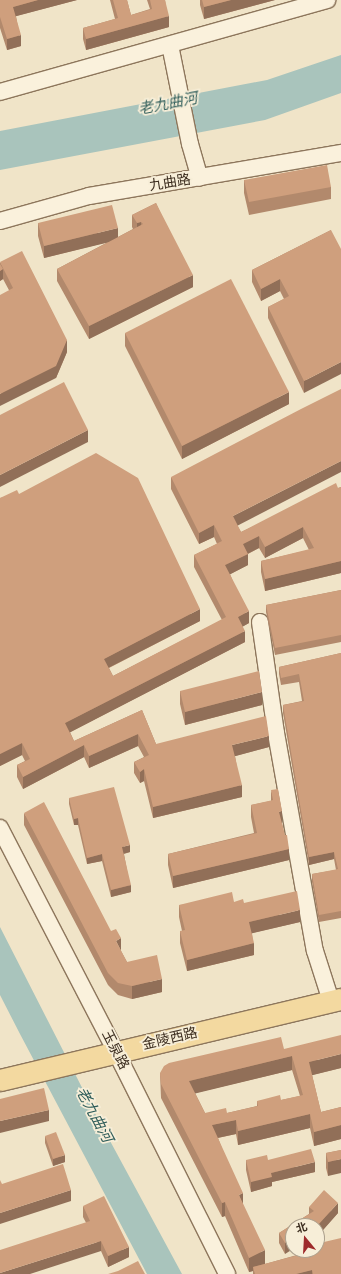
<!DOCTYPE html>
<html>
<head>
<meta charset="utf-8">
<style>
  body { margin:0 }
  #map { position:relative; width:341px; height:1274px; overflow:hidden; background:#f0e4c8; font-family:"Times New Roman","Noto Sans SC",serif }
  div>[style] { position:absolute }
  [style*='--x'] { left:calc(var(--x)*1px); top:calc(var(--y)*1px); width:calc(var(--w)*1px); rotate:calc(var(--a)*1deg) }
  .water>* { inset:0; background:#a9c4bc }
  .roads { filter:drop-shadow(1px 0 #8d765c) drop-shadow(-1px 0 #8d765c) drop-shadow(0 1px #8d765c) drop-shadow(0 -1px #8d765c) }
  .minor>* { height:16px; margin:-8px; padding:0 8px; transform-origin:8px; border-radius:8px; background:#faf1dc }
  .major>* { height:21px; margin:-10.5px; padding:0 10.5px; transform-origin:10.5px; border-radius:10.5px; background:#f3d9a0 }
  .wall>* { inset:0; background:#b2896c }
  .shaded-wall>* { inset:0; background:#916f58 }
  .building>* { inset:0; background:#cf9f7d }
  span { translate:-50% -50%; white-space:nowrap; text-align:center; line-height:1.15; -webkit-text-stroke:3.5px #f7eed8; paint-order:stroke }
  .street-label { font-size:14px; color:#3d2e20 }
  .water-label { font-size:15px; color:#2f5d5a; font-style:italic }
  .north { position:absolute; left:285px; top:1218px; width:40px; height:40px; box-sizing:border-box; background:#f7eed8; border:1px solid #ada18e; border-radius:50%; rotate:342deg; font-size:11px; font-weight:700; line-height:16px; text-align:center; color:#3d2e20 }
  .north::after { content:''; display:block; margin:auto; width:14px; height:18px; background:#9e2a2b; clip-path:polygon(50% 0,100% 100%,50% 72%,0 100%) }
</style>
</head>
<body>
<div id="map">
  <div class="water">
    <i style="clip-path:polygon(341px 55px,341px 93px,265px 120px,0 170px,0 131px,267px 80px)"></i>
    <i style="clip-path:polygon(0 927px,96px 1115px,182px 1274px,147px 1274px,20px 1034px,0 995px)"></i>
  </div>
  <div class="roads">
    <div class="minor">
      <i style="--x:170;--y:45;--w:101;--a:78.6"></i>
      <i style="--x:190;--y:144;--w:35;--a:74"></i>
      <i style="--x:0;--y:92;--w:340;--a:-15.7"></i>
      <i style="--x:0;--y:221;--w:92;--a:-15.7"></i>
      <i style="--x:89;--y:196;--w:256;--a:-9.7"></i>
      <i style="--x:260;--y:622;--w:112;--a:81.8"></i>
      <i style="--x:276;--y:733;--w:221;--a:79.9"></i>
      <i style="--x:315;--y:951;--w:52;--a:72.3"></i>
      <i style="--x:0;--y:828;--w:252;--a:62.6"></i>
      <i style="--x:116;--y:1052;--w:248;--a:63.4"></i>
    </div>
    <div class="major">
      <i style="--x:0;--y:1080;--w:350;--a:-13.4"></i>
    </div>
  </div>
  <div class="wall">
    <i style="clip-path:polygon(0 0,77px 0,16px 16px,21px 46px,7px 50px,0 28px)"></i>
    <i style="clip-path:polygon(110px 0,127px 0,131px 15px,150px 9px,147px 0,165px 0,169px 27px,86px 50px,83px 39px,83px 28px,115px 19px)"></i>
    <i style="clip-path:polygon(200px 0,275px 0,204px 19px,200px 5px)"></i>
    <i style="clip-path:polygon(244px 180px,331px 187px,331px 199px,249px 215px,244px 193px)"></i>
    <i style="clip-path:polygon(156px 203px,193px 287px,89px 339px,57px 281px,57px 269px,108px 242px,44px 258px,38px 236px,38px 223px,118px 237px,133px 229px,132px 227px,132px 215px)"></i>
    <i style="clip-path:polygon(331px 230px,304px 393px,268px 318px,268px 307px,284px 299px,280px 291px,261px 301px,252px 282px,252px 270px)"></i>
    <i style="clip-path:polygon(0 262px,67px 352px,56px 378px,3px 279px,0 281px)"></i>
    <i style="clip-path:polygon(125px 333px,289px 404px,182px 459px,125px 346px)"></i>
    <i style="clip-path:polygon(171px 477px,237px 525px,241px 532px,338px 488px,341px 487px,341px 573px,265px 591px,261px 572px,261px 561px,309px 550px,303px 538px,265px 558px,259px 548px,248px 554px,248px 565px,230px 574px,249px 623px,242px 627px,245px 642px,70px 732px,74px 741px,142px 710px,156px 744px,269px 747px,235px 756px,242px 797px,153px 818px,144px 781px,140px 783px,134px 773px,134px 762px,144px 757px,138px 746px,89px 768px,84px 757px,23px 789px,17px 777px,17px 765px,25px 761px,22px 755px,0 766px,0 498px,19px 494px,200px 621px,109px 668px,113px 676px,222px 620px,194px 567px,194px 555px,217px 544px,214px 537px,199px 544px,171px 489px)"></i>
    <i style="clip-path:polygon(341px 590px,341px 642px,275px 655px,266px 612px,266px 605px)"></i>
    <i style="clip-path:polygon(341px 653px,341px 918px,319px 922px,312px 882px,312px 874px,336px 870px,334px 859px,309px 865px,283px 713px,283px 705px,302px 701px,299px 682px,281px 685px,279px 674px,279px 667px)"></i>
    <i style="clip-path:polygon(180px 691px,262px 705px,185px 725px,180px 704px)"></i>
    <i style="clip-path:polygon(271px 790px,282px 823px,289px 860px,173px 888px,168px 865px,168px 854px,254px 833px,251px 817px,251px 805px,271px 801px)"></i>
    <i style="clip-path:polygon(69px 798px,130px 852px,124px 854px,131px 892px,111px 897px,102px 861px,87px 864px,78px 825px,74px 825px,69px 804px)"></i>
    <i style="clip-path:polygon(24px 813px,121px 951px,127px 962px,162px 992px,132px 999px,118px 995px,108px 985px,24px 825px)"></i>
    <i style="clip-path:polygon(234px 902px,244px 903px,300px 922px,252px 933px,254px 955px,187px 971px,180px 943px,180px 931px,182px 931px,179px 917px,179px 905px)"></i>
    <i style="clip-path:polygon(evenodd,284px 1049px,341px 1068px,312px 1075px,321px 1112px,341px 1107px,341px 1139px,314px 1146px,310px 1128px,238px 1145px,236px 1134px,218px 1138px,265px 1264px,304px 1253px,303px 1250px,317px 1250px,293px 1226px,285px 1254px,279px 1243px,279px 1233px,309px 1214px,309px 1207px,338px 1213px,319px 1234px,341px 1274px,253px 1274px,253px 1271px,249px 1272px,225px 1216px,222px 1217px,161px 1098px,160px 1073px,284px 1049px,292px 1070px,300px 1096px,281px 1100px,257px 1101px,257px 1106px,227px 1113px,205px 1113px,195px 1093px,292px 1070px)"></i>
    <i style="clip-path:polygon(45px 1136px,65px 1162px,53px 1166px,45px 1143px)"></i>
    <i style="clip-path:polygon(341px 1150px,328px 1176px,326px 1168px,326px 1153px)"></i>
    <i style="clip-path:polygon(246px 1160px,268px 1160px,315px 1172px,272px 1182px,272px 1186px,251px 1192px,246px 1170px)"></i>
    <i style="clip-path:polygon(83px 1206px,129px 1257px,108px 1267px,101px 1251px,83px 1217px)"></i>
  </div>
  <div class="shaded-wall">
    <i style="clip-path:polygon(38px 0,77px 0,13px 17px,13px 7px)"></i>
    <i style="clip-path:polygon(231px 0,275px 0,204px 19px,204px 7px)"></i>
    <i style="clip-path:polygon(169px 16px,169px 27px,86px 50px,86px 39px)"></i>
    <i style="clip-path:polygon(21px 35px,21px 46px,7px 50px,7px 39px)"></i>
    <i style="clip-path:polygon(141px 222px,141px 234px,137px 235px,137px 223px)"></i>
    <i style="clip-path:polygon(118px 228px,118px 240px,44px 258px,44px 246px)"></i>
    <i style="clip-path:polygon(3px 269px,3px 279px,0 281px,0 271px)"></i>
    <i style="clip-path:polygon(193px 275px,193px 287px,89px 339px,89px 326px)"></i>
    <i style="clip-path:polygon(280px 279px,280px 291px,261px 301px,261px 289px)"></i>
    <i style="clip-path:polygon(67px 340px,67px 352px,56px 378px,0 406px,0 394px)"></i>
    <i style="clip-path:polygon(341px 362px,341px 374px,304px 393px,304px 381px)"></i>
    <i style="clip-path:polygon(289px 392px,289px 404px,182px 459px,182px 446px)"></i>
    <i style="clip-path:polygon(88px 430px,88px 442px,0 487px,0 475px)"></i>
    <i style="clip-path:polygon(341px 461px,341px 472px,233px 528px,233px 516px)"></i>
    <i style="clip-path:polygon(214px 525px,214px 537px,199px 544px,199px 533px)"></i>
    <i style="clip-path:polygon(303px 527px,303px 538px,265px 558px,265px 547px)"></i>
    <i style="clip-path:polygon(259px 536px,259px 548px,243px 556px,243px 544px)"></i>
    <i style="clip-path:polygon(248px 554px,248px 565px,225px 577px,225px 565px)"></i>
    <i style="clip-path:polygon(341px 561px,341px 573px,265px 591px,265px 579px)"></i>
    <i style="clip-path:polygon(200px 609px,200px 621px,104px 670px,104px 659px)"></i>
    <i style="clip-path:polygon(249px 611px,249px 623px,238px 629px,238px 617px)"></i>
    <i style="clip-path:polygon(245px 631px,245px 642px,65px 735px,65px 723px)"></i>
    <i style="clip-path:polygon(262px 692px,262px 705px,185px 725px,185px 712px)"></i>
    <i style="clip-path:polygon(138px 734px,138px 746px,89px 768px,89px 756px)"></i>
    <i style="clip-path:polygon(269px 736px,269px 747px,232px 757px,232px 745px)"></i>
    <i style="clip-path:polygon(22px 743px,22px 755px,0 766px,0 754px)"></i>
    <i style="clip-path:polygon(84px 745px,84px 757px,23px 789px,23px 777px)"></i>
    <i style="clip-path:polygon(144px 769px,144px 781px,140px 783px,140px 772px)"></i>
    <i style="clip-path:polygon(242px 785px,242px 797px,153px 818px,153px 807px)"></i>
    <i style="clip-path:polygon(282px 811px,282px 823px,279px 823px,279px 812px)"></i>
    <i style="clip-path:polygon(78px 818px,78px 825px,74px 825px,74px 819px)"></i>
    <i style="clip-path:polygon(130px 845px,130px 852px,122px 854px,122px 847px)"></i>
    <i style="clip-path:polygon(289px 849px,289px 860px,173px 888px,173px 876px)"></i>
    <i style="clip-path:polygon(334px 852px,334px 859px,309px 865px,309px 857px)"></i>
    <i style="clip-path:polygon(102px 854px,102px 861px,87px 864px,87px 858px)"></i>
    <i style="clip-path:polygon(131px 885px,131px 892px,111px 897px,111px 890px)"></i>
    <i style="clip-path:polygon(300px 910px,300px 922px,249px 934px,249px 922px)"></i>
    <i style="clip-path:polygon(121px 938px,121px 951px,116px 941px)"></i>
    <i style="clip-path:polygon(254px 943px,254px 955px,187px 971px,187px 960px)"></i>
    <i style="clip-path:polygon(162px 979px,162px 992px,132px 999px,132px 986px)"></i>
    <i style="clip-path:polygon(341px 1054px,341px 1068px,309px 1076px,309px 1062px)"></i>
    <i style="clip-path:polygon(292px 1056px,292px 1070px,189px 1095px,189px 1081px)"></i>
    <i style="clip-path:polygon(49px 1110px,49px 1121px,0 1133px,0 1121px)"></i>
    <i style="clip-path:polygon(310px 1114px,310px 1128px,238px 1145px,238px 1131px)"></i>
    <i style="clip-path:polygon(236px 1120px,236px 1134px,212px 1139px,212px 1125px)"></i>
    <i style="clip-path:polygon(341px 1125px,341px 1139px,314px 1146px,314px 1132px)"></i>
    <i style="clip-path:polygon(65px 1155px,65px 1162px,53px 1166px,53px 1159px)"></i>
    <i style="clip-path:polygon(341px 1159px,341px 1173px,328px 1176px,328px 1162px)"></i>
    <i style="clip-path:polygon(315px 1162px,315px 1172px,272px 1182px,272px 1186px,251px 1192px,251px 1182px,271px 1173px)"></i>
    <i style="clip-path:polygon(71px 1190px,71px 1201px,0 1224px,0 1213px)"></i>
    <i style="clip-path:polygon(243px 1193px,243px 1207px,239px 1195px)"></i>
    <i style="clip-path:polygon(225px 1202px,225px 1216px,222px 1217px,222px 1203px)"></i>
    <i style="clip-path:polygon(338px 1203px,338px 1213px,317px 1237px,317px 1226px)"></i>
    <i style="clip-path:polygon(293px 1238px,293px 1249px,285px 1254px,285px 1243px)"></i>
    <i style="clip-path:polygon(101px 1241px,101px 1251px,30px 1274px,0 1274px,0 1273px)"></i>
    <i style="clip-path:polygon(129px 1247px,129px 1257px,108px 1267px,108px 1256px)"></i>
    <i style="clip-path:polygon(265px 1250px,265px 1264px,253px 1267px,253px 1271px,249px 1272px,249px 1258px)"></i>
    <i style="clip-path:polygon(312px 1270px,312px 1274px,296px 1274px)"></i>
  </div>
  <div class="building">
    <i style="clip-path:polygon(0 0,38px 0,13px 7px,21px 35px,7px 39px,0 17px)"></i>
    <i style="clip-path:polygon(113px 0,127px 0,131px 15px,152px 9px,150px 0,165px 0,169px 16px,86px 39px,83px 28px,118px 18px)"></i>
    <i style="clip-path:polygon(202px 0,231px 0,204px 7px)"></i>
    <i style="clip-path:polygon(327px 165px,331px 187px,249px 202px,244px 180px)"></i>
    <i style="clip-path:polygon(156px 203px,193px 275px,89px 326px,57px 269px,143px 224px,141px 222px,137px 223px,132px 215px)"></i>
    <i style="clip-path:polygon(112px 205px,118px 228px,44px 246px,38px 223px)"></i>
    <i style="clip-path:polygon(331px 230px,341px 249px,341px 362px,304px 381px,268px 307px,289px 296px,280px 279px,261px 289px,252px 270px)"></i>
    <i style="clip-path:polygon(22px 251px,67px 340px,56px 366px,0 394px,0 295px,13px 288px,0 262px)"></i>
    <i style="clip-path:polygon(0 264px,3px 269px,0 271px)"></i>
    <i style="clip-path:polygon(231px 279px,289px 392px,182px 446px,125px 333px)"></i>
    <i style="clip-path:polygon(64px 382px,88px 430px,0 475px,0 415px)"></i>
    <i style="clip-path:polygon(341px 389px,341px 461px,233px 516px,241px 532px,336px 483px,338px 488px,341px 487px,341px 561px,265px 579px,261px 561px,314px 548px,303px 527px,265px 547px,259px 536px,243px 544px,248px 554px,225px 565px,249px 611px,238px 617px,245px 631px,65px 723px,74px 741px,142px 710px,156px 744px,266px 716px,269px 736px,232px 745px,242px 785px,153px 807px,144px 769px,140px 772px,134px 762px,149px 755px,138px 734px,89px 756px,84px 745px,23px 777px,17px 765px,30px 759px,22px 743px,0 754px,0 498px,17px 490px,19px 494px,96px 453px,138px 478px,200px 609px,104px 659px,113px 676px,226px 617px,194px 555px,222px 541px,214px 525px,199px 533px,171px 477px,301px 409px)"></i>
    <i style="clip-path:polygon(341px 590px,341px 635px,275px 648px,266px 605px)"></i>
    <i style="clip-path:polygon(341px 653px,341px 911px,319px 915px,312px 874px,338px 869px,334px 852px,309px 857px,283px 705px,304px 701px,299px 674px,281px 678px,279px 667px)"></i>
    <i style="clip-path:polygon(259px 671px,262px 692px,185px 712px,180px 691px)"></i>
    <i style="clip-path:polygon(114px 787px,130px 845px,122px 847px,131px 885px,111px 890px,102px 854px,87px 858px,78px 818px,74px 819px,69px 798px)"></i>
    <i style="clip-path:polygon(278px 789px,282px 811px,279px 812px,285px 835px,287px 835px,289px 849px,173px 876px,168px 854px,257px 833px,251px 805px,273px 800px,271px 790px)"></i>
    <i style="clip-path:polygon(44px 802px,111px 931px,116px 929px,121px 938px,116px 941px,127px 962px,157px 955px,162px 979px,132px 986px,118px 983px,108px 973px,24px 813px)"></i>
    <i style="clip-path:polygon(297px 891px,300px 910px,249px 922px,254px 943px,187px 960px,180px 931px,185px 930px,179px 905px,232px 892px,234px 902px,243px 899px,244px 903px)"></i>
    <i style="clip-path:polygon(evenodd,341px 1035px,341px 1054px,309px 1062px,321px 1112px,341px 1107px,341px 1125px,314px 1132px,310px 1114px,238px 1131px,236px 1120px,212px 1125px,243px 1193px,239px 1195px,265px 1250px,249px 1258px,225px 1202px,222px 1203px,161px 1084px,160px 1073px,164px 1066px,169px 1063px,281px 1037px,284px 1049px,341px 1035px,292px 1056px,303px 1095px,281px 1100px,280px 1095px,257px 1101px,258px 1106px,227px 1113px,226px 1108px,205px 1113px,189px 1081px,292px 1056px)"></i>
    <i style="clip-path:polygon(44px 1088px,49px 1110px,0 1121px,0 1099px)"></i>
    <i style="clip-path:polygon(56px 1132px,65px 1155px,53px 1159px,45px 1136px)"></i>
    <i style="clip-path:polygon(311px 1149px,315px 1162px,271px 1173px,272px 1177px,251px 1182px,246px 1160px,267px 1155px,268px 1160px)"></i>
    <i style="clip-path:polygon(341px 1150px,341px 1159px,328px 1162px,326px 1153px)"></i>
    <i style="clip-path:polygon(63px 1164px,71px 1190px,0 1213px,0 1180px,2px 1184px)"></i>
    <i style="clip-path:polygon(324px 1190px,338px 1203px,317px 1226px,293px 1226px,293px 1238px,285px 1243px,279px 1233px,314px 1211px,309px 1207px)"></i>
    <i style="clip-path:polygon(104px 1196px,129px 1247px,108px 1256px,101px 1241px,0 1273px,0 1250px,90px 1221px,83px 1206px)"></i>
    <i style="clip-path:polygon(317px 1230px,324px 1242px,341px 1238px,341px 1274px,313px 1274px,312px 1270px,296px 1274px,255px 1274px,253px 1267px,306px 1253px,306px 1250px,317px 1250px)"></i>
    <i style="clip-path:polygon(138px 1261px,145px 1274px,108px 1274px,118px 1271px)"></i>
  </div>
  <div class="street-label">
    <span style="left:170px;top:183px;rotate:-9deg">九曲路</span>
    <span style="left:170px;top:1039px;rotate:-13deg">金陵西路</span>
    <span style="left:115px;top:1050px;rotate:63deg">玉泉路</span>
  </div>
  <div class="water-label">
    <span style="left:168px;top:104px;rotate:-11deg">老九曲河</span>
    <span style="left:94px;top:1115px;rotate:62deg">老九曲河</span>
  </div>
  <div class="north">北</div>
</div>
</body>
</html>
